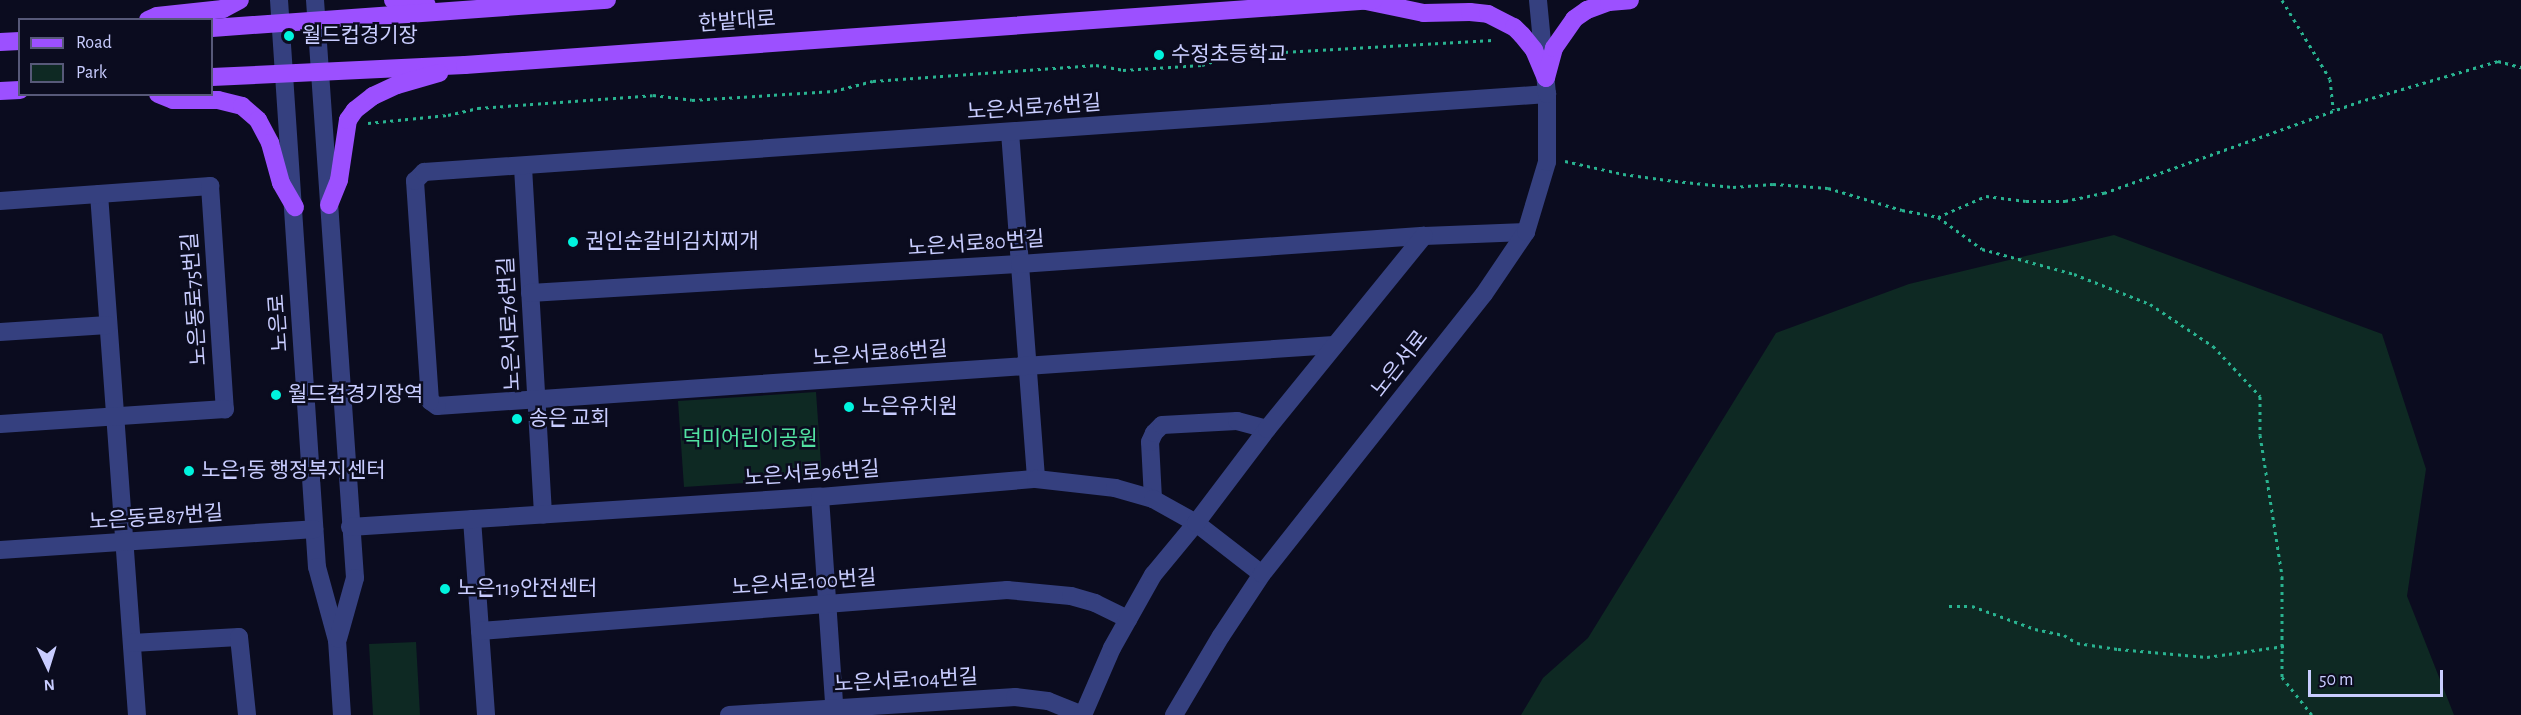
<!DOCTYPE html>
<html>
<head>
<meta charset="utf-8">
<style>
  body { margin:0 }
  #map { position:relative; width:2521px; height:715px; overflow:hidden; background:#0b0c1f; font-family:"Alegreya Sans","Noto Sans KR",sans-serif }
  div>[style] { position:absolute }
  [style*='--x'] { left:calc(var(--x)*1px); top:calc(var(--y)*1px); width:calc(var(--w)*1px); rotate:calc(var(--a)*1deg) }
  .green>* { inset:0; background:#0e2923 }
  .path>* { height:3px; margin-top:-1.5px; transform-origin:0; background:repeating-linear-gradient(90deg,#29b390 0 3px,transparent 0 7.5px) }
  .minor>* { height:18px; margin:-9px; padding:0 9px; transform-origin:9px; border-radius:9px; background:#35407f }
  .major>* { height:18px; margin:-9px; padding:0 9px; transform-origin:9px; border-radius:9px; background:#9c50ff }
  .dots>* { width:16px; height:16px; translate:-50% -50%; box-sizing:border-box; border:3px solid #0b0c1f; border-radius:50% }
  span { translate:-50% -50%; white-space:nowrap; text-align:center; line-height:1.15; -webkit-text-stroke:5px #0b0c1f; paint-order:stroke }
  .street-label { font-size:21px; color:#c9cdff }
  .poi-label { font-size:21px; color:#c9cdff }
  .left { translate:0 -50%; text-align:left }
  .park-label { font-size:21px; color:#52e2a2 }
  .legend { position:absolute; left:18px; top:18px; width:195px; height:78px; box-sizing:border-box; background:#0b0c1f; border:2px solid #575979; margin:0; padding:8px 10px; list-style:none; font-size:18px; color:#c9cdff }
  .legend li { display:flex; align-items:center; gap:12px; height:30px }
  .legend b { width:30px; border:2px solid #575979 }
  .north { position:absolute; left:18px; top:637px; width:60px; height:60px; -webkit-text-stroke:4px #0b0c1f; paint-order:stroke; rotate:176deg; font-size:16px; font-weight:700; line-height:24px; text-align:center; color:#c9cdff }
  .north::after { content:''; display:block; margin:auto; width:21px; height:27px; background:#c9cdff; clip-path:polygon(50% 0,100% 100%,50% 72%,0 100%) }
  .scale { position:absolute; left:2308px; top:670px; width:135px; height:27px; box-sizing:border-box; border:3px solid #c9cdff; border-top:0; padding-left:8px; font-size:18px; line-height:21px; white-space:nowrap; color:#c9cdff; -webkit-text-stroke:4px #0b0c1f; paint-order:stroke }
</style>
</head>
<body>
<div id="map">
  <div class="green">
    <i style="clip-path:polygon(2114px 235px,2382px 334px,2426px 469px,2407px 596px,2454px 715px,1521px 715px,1543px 678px,1588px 638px,1776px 333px,1909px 284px)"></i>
    <i style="clip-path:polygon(816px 392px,822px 478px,684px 487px,678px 401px)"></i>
    <i style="clip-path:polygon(416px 642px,420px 715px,373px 715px,369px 644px)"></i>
  </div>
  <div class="path">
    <i style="--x:2282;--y:0;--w:92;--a:58.7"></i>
    <i style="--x:2330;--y:79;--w:31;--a:84"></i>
    <i style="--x:368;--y:123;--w:80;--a:-5.7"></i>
    <i style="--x:448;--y:115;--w:31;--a:-13"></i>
    <i style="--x:478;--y:108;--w:175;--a:-4.2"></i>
    <i style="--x:653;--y:95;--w:39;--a:7"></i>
    <i style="--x:692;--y:100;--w:142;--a:-3.6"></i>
    <i style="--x:834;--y:91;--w:40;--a:-14.4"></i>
    <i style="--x:873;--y:81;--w:224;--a:-4.1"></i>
    <i style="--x:1096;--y:65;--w:27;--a:10"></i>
    <i style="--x:1123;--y:70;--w:79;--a:-3.6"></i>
    <i style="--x:1202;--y:65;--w:33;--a:-18"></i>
    <i style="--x:1233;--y:55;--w:260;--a:-3.3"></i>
    <i style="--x:1565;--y:161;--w:59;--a:12.6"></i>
    <i style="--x:1623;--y:174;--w:52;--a:7.7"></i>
    <i style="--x:1675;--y:181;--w:58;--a:5.9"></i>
    <i style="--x:1733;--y:187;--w:40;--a:-4.3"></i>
    <i style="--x:1773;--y:184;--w:55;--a:4.2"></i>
    <i style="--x:1828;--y:188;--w:77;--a:16.6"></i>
    <i style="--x:1902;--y:210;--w:37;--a:11"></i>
    <i style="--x:1938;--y:217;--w:52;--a:-23.6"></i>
    <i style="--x:1986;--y:196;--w:40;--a:7.1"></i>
    <i style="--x:2026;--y:201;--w:39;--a:0"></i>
    <i style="--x:2065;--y:201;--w:40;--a:-12"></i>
    <i style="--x:2104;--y:193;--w:270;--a:-19.7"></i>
    <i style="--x:2358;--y:102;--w:146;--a:-16.3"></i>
    <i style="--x:2498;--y:61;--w:24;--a:15"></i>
    <i style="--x:1938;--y:217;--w:54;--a:36"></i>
    <i style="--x:1982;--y:249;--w:95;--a:15.2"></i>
    <i style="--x:2074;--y:274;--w:82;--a:21.5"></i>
    <i style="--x:2150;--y:304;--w:76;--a:33.7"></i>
    <i style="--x:2213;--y:346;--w:69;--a:46.8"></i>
    <i style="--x:2260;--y:396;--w:39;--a:90"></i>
    <i style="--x:2260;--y:435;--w:143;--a:81.1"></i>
    <i style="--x:2282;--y:576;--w:101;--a:90"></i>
    <i style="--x:2282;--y:677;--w:48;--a:51.7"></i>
    <i style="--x:1949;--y:606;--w:23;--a:0"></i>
    <i style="--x:1972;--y:606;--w:67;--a:20.1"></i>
    <i style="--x:2035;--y:629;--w:30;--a:12"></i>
    <i style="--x:2064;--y:635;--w:15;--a:32"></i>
    <i style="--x:2077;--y:643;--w:41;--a:8.3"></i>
    <i style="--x:2118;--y:649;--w:89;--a:5.1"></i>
    <i style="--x:2207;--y:657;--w:78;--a:-8.1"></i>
  </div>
  <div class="minor">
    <i style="--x:279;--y:0;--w:568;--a:86.17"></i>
    <i style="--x:317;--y:567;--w:76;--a:74.7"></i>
    <i style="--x:337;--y:640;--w:75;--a:86.2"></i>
    <i style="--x:315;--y:0;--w:579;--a:86.04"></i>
    <i style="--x:355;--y:578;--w:63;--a:105.6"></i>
    <i style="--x:1010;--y:132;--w:348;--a:85.7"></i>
    <i style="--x:523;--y:167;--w:348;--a:86.7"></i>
    <i style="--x:99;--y:194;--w:522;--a:85.83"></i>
    <i style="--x:0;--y:201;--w:211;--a:-4.1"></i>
    <i style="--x:210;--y:186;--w:224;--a:86.2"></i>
    <i style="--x:225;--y:409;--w:225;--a:176.2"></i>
    <i style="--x:530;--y:293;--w:491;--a:-3.4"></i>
    <i style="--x:1020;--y:264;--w:405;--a:-4"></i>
    <i style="--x:1424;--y:236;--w:102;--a:-2.2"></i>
    <i style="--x:0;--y:332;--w:108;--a:-3.7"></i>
    <i style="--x:1334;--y:345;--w:899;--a:176.11"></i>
    <i style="--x:437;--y:406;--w:9;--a:-144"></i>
    <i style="--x:430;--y:401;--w:221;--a:-93.9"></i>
    <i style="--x:415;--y:181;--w:13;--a:-45"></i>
    <i style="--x:424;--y:172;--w:1126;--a:-3.97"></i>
    <i style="--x:820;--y:497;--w:219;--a:86.1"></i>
    <i style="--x:1153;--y:499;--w:57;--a:-93"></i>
    <i style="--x:1150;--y:442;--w:10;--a:-66"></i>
    <i style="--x:1154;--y:433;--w:11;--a:-45"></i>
    <i style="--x:1162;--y:425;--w:75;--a:-3.1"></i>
    <i style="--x:1237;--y:421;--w:31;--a:15"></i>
    <i style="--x:472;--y:519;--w:196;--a:85.9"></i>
    <i style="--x:350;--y:527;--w:471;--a:-3.7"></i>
    <i style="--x:820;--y:497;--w:217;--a:-4.8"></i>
    <i style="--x:1036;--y:479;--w:80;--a:6.5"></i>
    <i style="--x:1115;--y:488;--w:40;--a:16"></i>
    <i style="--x:1153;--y:499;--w:49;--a:29.2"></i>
    <i style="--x:1196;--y:523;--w:83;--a:37.7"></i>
    <i style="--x:0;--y:550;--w:315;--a:-3.8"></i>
    <i style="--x:480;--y:631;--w:529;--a:-4.45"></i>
    <i style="--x:1007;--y:590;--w:64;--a:5.4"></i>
    <i style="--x:1071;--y:596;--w:25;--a:16"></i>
    <i style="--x:1095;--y:603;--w:37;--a:26"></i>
    <i style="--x:132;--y:643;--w:107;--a:-3.2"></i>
    <i style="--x:239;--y:637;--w:78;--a:84.1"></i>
    <i style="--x:729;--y:715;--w:287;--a:-3.6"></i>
    <i style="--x:1015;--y:697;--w:33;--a:7"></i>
    <i style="--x:1048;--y:701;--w:37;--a:22"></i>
    <i style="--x:1083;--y:715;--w:73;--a:-66.6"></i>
    <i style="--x:1112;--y:648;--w:84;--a:-60.7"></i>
    <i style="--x:1153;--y:575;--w:67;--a:-50.4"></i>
    <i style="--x:1196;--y:523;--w:118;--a:-52.9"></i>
    <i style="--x:1267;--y:429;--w:249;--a:-50.9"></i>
    <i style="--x:1174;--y:715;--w:92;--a:-59.3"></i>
    <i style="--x:1221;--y:636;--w:74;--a:-56.5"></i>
    <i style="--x:1262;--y:574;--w:357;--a:-51.6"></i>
    <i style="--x:1484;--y:294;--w:75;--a:-55.9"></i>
    <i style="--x:1526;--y:232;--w:73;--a:-73.3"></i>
    <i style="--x:1547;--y:162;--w:68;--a:-90"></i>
    <i style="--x:1547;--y:94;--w:94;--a:-95.5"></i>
  </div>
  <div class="major">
    <i style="--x:393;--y:0;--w:34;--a:8"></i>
    <i style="--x:1366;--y:1;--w:59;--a:11.7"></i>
    <i style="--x:1424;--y:13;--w:46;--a:-1.2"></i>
    <i style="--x:1470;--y:12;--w:18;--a:6"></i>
    <i style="--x:1488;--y:14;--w:29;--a:27"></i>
    <i style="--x:1514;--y:27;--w:11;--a:45"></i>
    <i style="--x:1522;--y:35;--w:19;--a:51"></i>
    <i style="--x:1534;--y:50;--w:30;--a:67"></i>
    <i style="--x:148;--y:20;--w:10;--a:-24"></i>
    <i style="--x:157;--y:16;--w:66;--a:-6.1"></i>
    <i style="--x:223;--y:9;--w:19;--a:-28"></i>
    <i style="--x:212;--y:28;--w:396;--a:-4.1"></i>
    <i style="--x:0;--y:42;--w:20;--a:-3"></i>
    <i style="--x:212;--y:77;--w:253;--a:-2.7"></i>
    <i style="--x:465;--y:65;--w:911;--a:-4.09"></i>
    <i style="--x:1546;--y:78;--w:31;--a:-75"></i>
    <i style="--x:1554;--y:48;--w:35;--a:-55"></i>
    <i style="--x:1574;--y:19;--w:16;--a:-35"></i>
    <i style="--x:1587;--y:10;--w:23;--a:-20"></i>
    <i style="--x:1609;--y:2;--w:21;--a:-5"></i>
    <i style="--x:0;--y:91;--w:20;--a:-3"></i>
    <i style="--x:158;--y:94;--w:16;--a:22"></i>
    <i style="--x:173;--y:100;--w:45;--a:0"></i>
    <i style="--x:218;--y:100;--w:25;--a:14"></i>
    <i style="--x:242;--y:106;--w:21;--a:41"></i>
    <i style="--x:258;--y:120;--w:26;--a:62"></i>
    <i style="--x:270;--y:143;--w:41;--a:74.6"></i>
    <i style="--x:281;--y:183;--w:28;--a:60"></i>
    <i style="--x:329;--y:205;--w:27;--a:-68"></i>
    <i style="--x:339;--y:180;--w:61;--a:-81.5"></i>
    <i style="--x:348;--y:120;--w:12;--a:-55"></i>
    <i style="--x:355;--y:110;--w:23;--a:-38"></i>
    <i style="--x:373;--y:96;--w:26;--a:-25"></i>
    <i style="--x:397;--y:85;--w:44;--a:-15.9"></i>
  </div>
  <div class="dots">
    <i style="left:289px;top:36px;background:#00f4de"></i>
    <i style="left:1159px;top:55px;background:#00f4de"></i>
    <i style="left:573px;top:242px;background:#00f4de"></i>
    <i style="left:276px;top:395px;background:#00f4de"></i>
    <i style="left:849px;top:407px;background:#00f4de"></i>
    <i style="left:517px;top:419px;background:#00f4de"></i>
    <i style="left:189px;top:471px;background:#00f4de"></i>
    <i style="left:445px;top:589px;background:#00f4de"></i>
  </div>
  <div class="street-label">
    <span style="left:737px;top:22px;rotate:-4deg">한밭대로</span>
    <span style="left:1034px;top:108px;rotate:-4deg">노은서로76번길</span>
    <span style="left:976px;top:244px;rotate:-4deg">노은서로80번길</span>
    <span style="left:195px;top:299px;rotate:-94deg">노은동로75번길</span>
    <span style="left:279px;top:323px;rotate:-94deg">노은로</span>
    <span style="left:510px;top:324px;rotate:-93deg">노은서로76번길</span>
    <span style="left:880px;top:354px;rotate:-4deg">노은서로86번길</span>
    <span style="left:1400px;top:364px;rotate:-52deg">노은서로</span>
    <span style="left:812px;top:474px;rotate:-4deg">노은서로96번길</span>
    <span style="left:156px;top:518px;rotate:-4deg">노은동로87번길</span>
    <span style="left:804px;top:583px;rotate:-4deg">노은서로100번길</span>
    <span style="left:906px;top:681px;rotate:-3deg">노은서로104번길</span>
  </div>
  <div class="poi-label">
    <span class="left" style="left:302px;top:36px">월드컵경기장</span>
    <span class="left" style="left:1171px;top:55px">수정초등학교</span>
    <span class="left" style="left:585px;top:242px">권인순갈비김치찌개</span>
    <span class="left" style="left:288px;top:395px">월드컵경기장역</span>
    <span class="left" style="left:861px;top:407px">노은유치원</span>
    <span class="left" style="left:529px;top:419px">송은 교회</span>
    <span class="left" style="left:201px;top:471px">노은1동 행정복지센터</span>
    <span class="left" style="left:457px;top:589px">노은119안전센터</span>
  </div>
  <div class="park-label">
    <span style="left:750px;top:439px">덕미어린이공원</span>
  </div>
  <ul class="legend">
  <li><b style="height:8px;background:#9c50ff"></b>Road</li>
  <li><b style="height:16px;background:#0e2923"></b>Park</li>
  </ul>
  <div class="north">N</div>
  <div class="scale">50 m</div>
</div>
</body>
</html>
